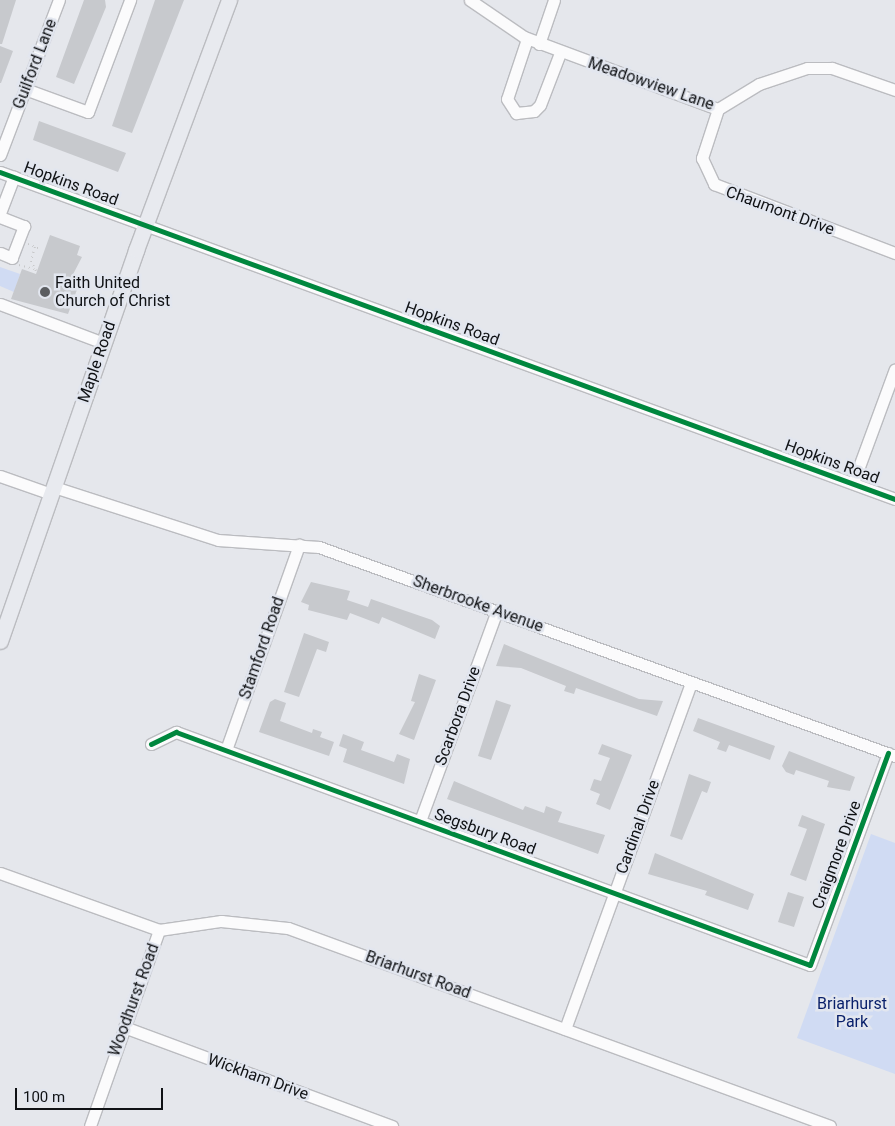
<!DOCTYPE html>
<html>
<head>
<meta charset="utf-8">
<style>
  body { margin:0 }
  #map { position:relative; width:895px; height:1126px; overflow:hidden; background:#e5e7ec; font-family:Roboto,sans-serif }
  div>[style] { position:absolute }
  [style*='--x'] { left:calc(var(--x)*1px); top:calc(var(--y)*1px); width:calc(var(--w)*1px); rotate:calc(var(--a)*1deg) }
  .green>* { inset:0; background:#d0dbf3 }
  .building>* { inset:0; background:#c7c9cd }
  .path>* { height:2px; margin-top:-1px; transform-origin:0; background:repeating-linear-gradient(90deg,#c7c8c9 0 1px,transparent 0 5px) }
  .roads { filter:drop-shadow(1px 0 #bbbcc0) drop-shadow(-1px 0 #bbbcc0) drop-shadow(0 1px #bbbcc0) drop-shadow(0 -1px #bbbcc0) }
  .minor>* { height:11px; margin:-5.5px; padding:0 5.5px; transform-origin:5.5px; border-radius:5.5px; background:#fbfbfc }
  .major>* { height:15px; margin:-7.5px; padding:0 7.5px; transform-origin:7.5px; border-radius:7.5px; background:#e8eaef }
  .cycleway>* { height:5px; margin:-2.5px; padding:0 2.5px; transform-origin:2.5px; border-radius:2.5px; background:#00873e }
  .dots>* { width:14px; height:14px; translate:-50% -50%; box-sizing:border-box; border:2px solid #e2e6ef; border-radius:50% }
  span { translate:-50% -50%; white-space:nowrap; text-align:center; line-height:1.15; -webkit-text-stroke:5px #e2e6ef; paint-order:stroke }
  .street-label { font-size:16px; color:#101215 }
  .poi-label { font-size:16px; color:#101215 }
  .left { translate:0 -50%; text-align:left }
  .park-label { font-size:16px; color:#081f6a }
  .scale { position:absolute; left:15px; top:1088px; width:148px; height:22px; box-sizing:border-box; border:2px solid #101215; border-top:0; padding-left:6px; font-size:15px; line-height:18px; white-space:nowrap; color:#101215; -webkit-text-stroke:4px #e2e6ef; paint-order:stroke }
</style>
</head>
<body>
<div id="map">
  <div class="green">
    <i style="clip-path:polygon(0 267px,20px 274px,14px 292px,0 286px)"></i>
    <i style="clip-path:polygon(871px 834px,895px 843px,895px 1074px,797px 1038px)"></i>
  </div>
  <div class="building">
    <i style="clip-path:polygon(0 0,16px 0,2px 44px,0 44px)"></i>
    <i style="clip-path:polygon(84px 0,105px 0,106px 7px,74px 84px,56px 77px)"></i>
    <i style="clip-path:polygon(155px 0,184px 0,132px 133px,112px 126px)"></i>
    <i style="clip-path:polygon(0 46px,13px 51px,1px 83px,0 83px)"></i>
    <i style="clip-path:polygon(39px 121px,126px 153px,118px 172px,33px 140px)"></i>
    <i style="clip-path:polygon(50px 235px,80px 246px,77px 255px,82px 257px,68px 284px,78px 287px,68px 314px,11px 299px,22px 269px,36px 274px)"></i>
    <i style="clip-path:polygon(311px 582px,350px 591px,347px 600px,368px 607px,371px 599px,432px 620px,440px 626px,435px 639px,382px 617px,379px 624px,350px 613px,347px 620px,308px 610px,309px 605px,301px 602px)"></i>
    <i style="clip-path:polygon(304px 633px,329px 642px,326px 652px,317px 649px,299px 697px,284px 692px)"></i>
    <i style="clip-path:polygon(504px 644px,639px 699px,663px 701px,657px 716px,576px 688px,574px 694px,564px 691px,566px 686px,521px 668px,496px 666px)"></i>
    <i style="clip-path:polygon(419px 674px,436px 680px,414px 740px,399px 734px,415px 702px,411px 701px)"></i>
    <i style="clip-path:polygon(275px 699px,286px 703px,280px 721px,312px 733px,313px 729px,322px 732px,320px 737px,334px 742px,329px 756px,259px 732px,270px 702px)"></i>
    <i style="clip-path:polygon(496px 700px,511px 705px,491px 760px,478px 756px)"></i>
    <i style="clip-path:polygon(698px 718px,775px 746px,770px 760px,729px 745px,726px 752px,717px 749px,720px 742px,693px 731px)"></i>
    <i style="clip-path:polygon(343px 734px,364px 742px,361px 750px,394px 762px,397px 754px,410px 759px,404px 784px,343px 762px,347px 749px,339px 746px)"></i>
    <i style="clip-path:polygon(602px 744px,632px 755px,610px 810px,596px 804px,600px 794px,590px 790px,594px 779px,601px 781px,610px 758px,598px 754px)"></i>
    <i style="clip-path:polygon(789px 751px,855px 777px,850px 791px,827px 787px,829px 781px,796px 770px,794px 775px,786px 772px,782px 766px)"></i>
    <i style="clip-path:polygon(689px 774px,711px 782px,707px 793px,702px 791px,682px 840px,670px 836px)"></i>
    <i style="clip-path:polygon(454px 781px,523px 810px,525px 806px,544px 813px,546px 806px,562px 812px,558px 822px,605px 835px,598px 854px,447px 799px)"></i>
    <i style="clip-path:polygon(802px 815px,825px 824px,806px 881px,790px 875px,807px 829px,798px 826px)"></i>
    <i style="clip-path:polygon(655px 853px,754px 894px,748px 910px,705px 895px,707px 891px,648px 874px)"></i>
    <i style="clip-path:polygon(788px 892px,804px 897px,794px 927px,778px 922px)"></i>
  </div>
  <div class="path">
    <i style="--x:28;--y:244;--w:11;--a:22"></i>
    <i style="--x:35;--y:247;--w:15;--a:106"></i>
    <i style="--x:31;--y:261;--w:11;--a:63"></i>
    <i style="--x:19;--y:265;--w:16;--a:15"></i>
  </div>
  <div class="roads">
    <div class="minor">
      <i style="--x:470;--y:0;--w:65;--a:34.4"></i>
      <i style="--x:524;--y:37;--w:207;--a:20.4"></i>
      <i style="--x:527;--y:39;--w:63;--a:108.4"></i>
      <i style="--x:507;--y:99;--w:17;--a:57"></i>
      <i style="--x:516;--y:113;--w:18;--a:-6"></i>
      <i style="--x:534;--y:111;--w:8;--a:-45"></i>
      <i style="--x:540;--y:105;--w:56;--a:-69"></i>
      <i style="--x:539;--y:44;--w:46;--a:-71.2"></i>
      <i style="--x:25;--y:89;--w:67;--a:20.1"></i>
      <i style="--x:88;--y:112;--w:120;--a:-69.4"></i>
      <i style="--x:718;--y:109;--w:52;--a:108.1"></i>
      <i style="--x:702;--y:158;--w:29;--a:65"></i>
      <i style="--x:714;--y:184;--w:194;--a:20.9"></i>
      <i style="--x:718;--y:109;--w:48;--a:-31.4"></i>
      <i style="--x:759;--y:84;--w:51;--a:-18.4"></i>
      <i style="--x:807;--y:68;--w:25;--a:0"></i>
      <i style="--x:832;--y:68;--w:67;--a:19.2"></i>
      <i style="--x:0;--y:155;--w:166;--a:-69.2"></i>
      <i style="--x:0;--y:172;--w:953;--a:20.07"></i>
      <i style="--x:0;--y:213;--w:39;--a:-69"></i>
      <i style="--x:0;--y:217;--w:26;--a:21"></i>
      <i style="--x:24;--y:226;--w:34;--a:111"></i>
      <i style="--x:12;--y:258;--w:13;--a:-157"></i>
      <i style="--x:0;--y:304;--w:111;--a:20.6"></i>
      <i style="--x:0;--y:476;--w:54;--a:19.4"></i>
      <i style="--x:853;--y:483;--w:121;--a:-69.8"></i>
      <i style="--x:54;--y:487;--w:172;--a:17.9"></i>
      <i style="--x:218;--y:540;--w:101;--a:4"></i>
      <i style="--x:319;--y:547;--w:613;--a:19.94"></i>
      <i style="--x:151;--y:744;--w:28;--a:-26"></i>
      <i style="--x:176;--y:732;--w:675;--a:20.18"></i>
      <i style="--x:810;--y:965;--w:226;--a:-69.8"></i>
      <i style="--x:226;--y:750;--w:218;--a:-70.4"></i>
      <i style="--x:420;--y:821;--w:224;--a:-69.9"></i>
      <i style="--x:0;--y:873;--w:169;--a:19.7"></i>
      <i style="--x:159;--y:930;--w:63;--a:-8.3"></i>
      <i style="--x:221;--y:921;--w:67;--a:6"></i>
      <i style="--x:288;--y:928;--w:577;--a:20.07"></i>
      <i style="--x:124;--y:1027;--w:286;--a:20.3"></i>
      <i style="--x:565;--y:1029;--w:369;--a:-70"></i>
      <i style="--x:90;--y:1126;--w:208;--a:-70.6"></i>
    </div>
    <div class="major">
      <i style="--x:0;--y:641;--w:414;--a:-70.8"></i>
      <i style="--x:136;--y:250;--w:267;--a:-69.6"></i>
    </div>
  </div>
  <div class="cycleway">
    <i style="--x:0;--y:172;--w:953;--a:20.07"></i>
    <i style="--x:151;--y:744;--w:28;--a:-26"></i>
    <i style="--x:176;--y:732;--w:675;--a:20.18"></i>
    <i style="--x:810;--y:965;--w:226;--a:-69.8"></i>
  </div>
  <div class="dots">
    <i style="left:45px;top:292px;background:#5b5d60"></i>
  </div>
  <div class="street-label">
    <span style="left:35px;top:64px;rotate:-69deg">Guilford Lane</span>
    <span style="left:651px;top:84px;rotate:19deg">Meadowview Lane</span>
    <span style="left:71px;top:184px;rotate:20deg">Hopkins Road</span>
    <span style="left:780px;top:211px;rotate:20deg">Chaumont Drive</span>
    <span style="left:452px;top:324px;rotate:20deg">Hopkins Road</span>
    <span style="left:97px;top:362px;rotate:-71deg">Maple Road</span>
    <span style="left:832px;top:462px;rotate:20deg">Hopkins Road</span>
    <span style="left:478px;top:604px;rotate:20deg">Sherbrooke Avenue</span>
    <span style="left:262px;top:648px;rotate:-71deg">Stamford Road</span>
    <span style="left:458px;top:716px;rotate:-70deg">Scarbora Drive</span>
    <span style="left:638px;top:827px;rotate:-70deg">Cardinal Drive</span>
    <span style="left:485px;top:832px;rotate:20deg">Segsbury Road</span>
    <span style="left:837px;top:855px;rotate:-70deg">Craigmore Drive</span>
    <span style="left:418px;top:975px;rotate:20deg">Briarhurst Road</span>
    <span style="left:134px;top:1000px;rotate:-70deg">Woodhurst Road</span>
    <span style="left:258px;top:1077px;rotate:20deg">Wickham Drive</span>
  </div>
  <div class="poi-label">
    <span class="left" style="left:55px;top:292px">Faith United<br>Church of Christ</span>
  </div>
  <div class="park-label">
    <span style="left:852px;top:1013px">Briarhurst<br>Park</span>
  </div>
  <div class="scale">100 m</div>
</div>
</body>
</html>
